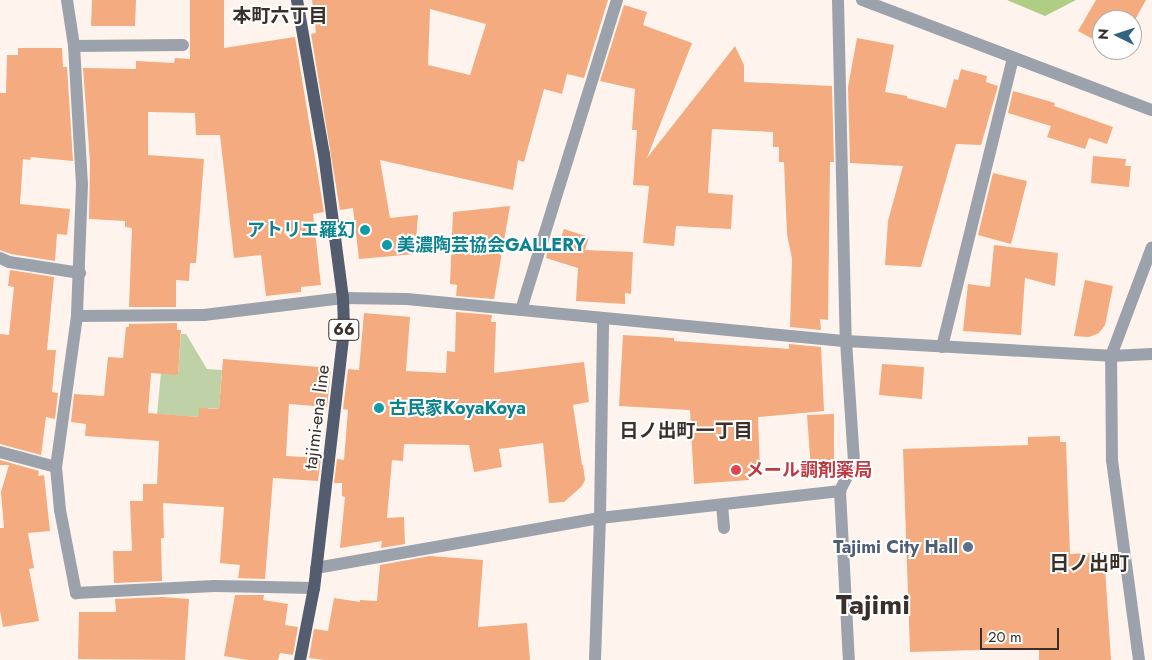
<!DOCTYPE html>
<html>
<head>
<meta charset="utf-8">
<style>
  body { margin:0 }
  #map { position:relative; width:1152px; height:660px; overflow:hidden; background:#fff4ed; font-family:Jost,"Noto Sans JP",sans-serif }
  div>[style] { position:absolute }
  [style*='--x'] { left:calc(var(--x)*1px); top:calc(var(--y)*1px); width:calc(var(--w)*1px); rotate:calc(var(--a)*1deg) }
  .green>* { inset:0; background:#bfd2a7 }
  .forest>* { inset:0; background:#afcd83 }
  .building>* { inset:0; background:#f3ab7f }
  .minor>* { height:12px; margin:-6px; padding:0 6px; transform-origin:6px; border-radius:6px; background:#9ca2ac }
  .major>* { height:12px; margin:-6px; padding:0 6px; transform-origin:6px; border-radius:6px; background:#535d6f }
  .dots>* { width:14px; height:14px; translate:-50% -50%; box-sizing:border-box; border:2px solid #fff; border-radius:50% }
  span { translate:-50% -50%; white-space:nowrap; text-align:center; line-height:1.15; -webkit-text-stroke:4px #fff; paint-order:stroke }
  .shield-label span { padding:1px 4px; background:#fff; border:1px solid; border-radius:4px; -webkit-text-stroke-width:0 }
  .shield-label { font-size:16px; color:#3a2f29; font-weight:700 }
  .culture-label { font-size:18px; color:#0d838f; font-weight:700 }
  .right { translate:-100% -50%; text-align:right }
  .left { translate:0 -50%; text-align:left }
  .street-label { font-size:18px; color:#3a2f29 }
  .health-label { font-size:18px; color:#be3a42; font-weight:700 }
  .service-label { font-size:18px; color:#4e5e75; font-weight:700 }
  .neighbourhood-label { font-size:19px; color:#3a2f29; font-weight:700 }
  .quarter-label { font-size:20px; color:#3a2f29; font-weight:700 }
  .town-label { font-size:28px; color:#3a2f29; font-weight:700 }
  .north { position:absolute; left:1092px; top:10px; width:50px; height:50px; box-sizing:border-box; background:#fff; border:1px solid #b0aca9; border-radius:50%; rotate:274deg; font-size:14px; font-weight:700; line-height:20px; text-align:center; color:#3a2f29 }
  .north::after { content:''; display:block; margin:auto; width:18px; height:22px; background:#306480; clip-path:polygon(50% 0,100% 100%,50% 72%,0 100%) }
  .scale { position:absolute; left:980px; top:628px; width:79px; height:22px; box-sizing:border-box; border:2px solid #3a2f29; border-top:0; padding-left:6px; font-size:15px; line-height:18px; white-space:nowrap; color:#3a2f29; -webkit-text-stroke:4px #fff; paint-order:stroke }
</style>
</head>
<body>
<div id="map">
  <div class="green">
    <i style="clip-path:polygon(181px 334px,186px 334px,207px 369px,222px 370px,219px 409px,208px 408px,207px 413px,199px 413px,199px 417px,157px 414px,161px 373px,178px 374px)"></i>
  </div>
  <div class="forest">
    <i style="clip-path:polygon(1007px 0,1076px 0,1045px 16px)"></i>
  </div>
  <div class="building">
    <i style="clip-path:polygon(92px 0,136px 0,135px 26px,91px 26px)"></i>
    <i style="clip-path:polygon(190px 0,224px 0,224px 48px,295px 37px,324px 212px,313px 214px,321px 285px,301px 287px,301px 292px,266px 296px,261px 255px,234px 258px,220px 135px,196px 135px,195px 113px,148px 112px,148px 155px,204px 159px,196px 263px,190px 263px,189px 281px,176px 280px,176px 307px,129px 307px,132px 228px,125px 227px,125px 221px,89px 219px,90px 162px,83px 68px,136px 69px,136px 61px,174px 63px,175px 58px,190px 59px)"></i>
    <i style="clip-path:polygon(evenodd,312px 0,608px 0,584px 78px,567px 74px,562px 94px,544px 89px,524px 162px,518px 160px,513px 190px,380px 160px,390px 218px,418px 215px,415px 254px,359px 259px,353px 208px,340px 210px,311px 34px,316px 33px,312px 0,430px 9px,486px 24px,470px 75px,428px 65px,430px 9px)"></i>
    <i style="clip-path:polygon(1096px 0,1146px 0,1132px 25px,1132px 20px,1102px 20px,1102px 44px,1078px 31px)"></i>
    <i style="clip-path:polygon(624px 5px,647px 12px,643px 25px,692px 43px,647px 158px,735px 46px,744px 65px,744px 82px,832px 86px,834px 162px,830px 162px,828px 320px,820px 319px,821px 330px,790px 327px,792px 259px,787px 234px,784px 162px,779px 162px,779px 147px,773px 147px,773px 132px,712px 129px,708px 193px,733px 195px,731px 229px,676px 226px,674px 246px,643px 243px,649px 186px,633px 185px,637px 130px,632px 130px,635px 89px,600px 81px)"></i>
    <i style="clip-path:polygon(857px 38px,894px 45px,885px 92px,907px 96px,907px 98px,946px 108px,954px 79px,958px 80px,961px 69px,987px 76px,986px 82px,998px 86px,981px 145px,956px 144px,921px 267px,885px 265px,888px 221px,903px 166px,850px 163px,848px 87px)"></i>
    <i style="clip-path:polygon(18px 48px,62px 48px,63px 67px,67px 67px,73px 161px,31px 157px,30px 160px,23px 159px,20px 204px,70px 209px,67px 235px,57px 234px,55px 261px,11px 254px,0 250px,0 93px,6px 93px,7px 55px,18px 55px)"></i>
    <i style="clip-path:polygon(1013px 91px,1055px 103px,1054px 106px,1113px 127px,1107px 144px,1089px 138px,1085px 149px,1047px 137px,1051px 126px,1008px 113px)"></i>
    <i style="clip-path:polygon(1093px 156px,1126px 159px,1125px 166px,1131px 166px,1129px 187px,1091px 183px)"></i>
    <i style="clip-path:polygon(993px 173px,1027px 181px,1011px 244px,978px 235px)"></i>
    <i style="clip-path:polygon(510px 206px,494px 299px,456px 296px,457px 285px,450px 284px,453px 212px)"></i>
    <i style="clip-path:polygon(564px 229px,589px 237px,585px 250px,633px 252px,631px 294px,625px 293px,625px 304px,576px 301px,578px 268px,546px 258px,548px 249px,557px 249px)"></i>
    <i style="clip-path:polygon(994px 245px,1058px 253px,1055px 286px,1025px 278px,1021px 335px,963px 331px,968px 284px,990px 287px)"></i>
    <i style="clip-path:polygon(10px 270px,54px 277px,47px 350px,56px 350px,52px 392px,58px 393px,55px 419px,46px 417px,41px 455px,0 444px,0 334px,9px 335px,14px 287px,8px 286px)"></i>
    <i style="clip-path:polygon(1085px 280px,1113px 286px,1105px 325px,1099px 333px,1089px 337px,1074px 336px)"></i>
    <i style="clip-path:polygon(456px 312px,492px 315px,491px 322px,496px 322px,494px 373px,584px 362px,589px 402px,573px 405px,582px 465px,583px 465px,585px 480px,582px 486px,564px 502px,549px 503px,543px 443px,499px 449px,502px 467px,474px 472px,469px 445px,404px 444px,403px 461px,392px 460px,387px 518px,404px 517px,405px 544px,381px 548px,382px 541px,340px 548px,345px 497px,342px 496px,342px 483px,334px 483px,337px 459px,344px 460px,348px 410px,343px 409px,348px 369px,359px 370px,364px 313px,410px 317px,406px 371px,446px 373px,447px 351px,455px 352px)"></i>
    <i style="clip-path:polygon(177px 323px,177px 330px,181px 330px,178px 375px,151px 373px,148px 413px,199px 417px,199px 408px,219px 409px,223px 359px,331px 368px,327px 407px,289px 404px,286px 456px,321px 458px,318px 481px,273px 478px,265px 579px,238px 578px,240px 565px,220px 563px,224px 507px,163px 503px,164px 538px,161px 538px,162px 581px,114px 583px,113px 551px,132px 551px,130px 501px,143px 501px,143px 484px,157px 484px,159px 441px,85px 436px,86px 424px,71px 422px,74px 394px,104px 396px,108px 357px,123px 358px,126px 327px,129px 327px,129px 324px)"></i>
    <i style="clip-path:polygon(623px 335px,674px 338px,674px 341px,789px 349px,789px 344px,821px 347px,824px 411px,758px 417px,760px 470px,748px 471px,749px 480px,694px 484px,690px 410px,619px 406px)"></i>
    <i style="clip-path:polygon(882px 364px,924px 367px,922px 399px,879px 395px)"></i>
    <i style="clip-path:polygon(834px 414px,834px 461px,826px 470px,811px 470px,807px 415px)"></i>
    <i style="clip-path:polygon(1060px 436px,1060px 442px,1066px 442px,1070px 554px,1104px 552px,1111px 660px,1039px 660px,1039px 648px,910px 652px,903px 449px,1028px 445px,1028px 437px)"></i>
    <i style="clip-path:polygon(0 460px,39px 471px,38px 476px,44px 475px,50px 531px,28px 533px,34px 568px,29px 569px,39px 621px,3px 627px,0 611px,0 528px,4px 528px,1px 492px,9px 465px,0 465px)"></i>
    <i style="clip-path:polygon(430px 556px,483px 560px,478px 627px,527px 623px,530px 660px,325px 660px,309px 658px,314px 629px,328px 631px,334px 598px,360px 602px,360px 600px,377px 601px,380px 565px)"></i>
    <i style="clip-path:polygon(235px 595px,264px 595px,263px 600px,288px 604px,285px 625px,298px 627px,293px 655px,280px 653px,278px 660px,248px 660px,224px 656px)"></i>
    <i style="clip-path:polygon(162px 597px,189px 599px,185px 660px,78px 659px,79px 612px,116px 612px,115px 599px)"></i>
  </div>
  <div class="minor">
    <i style="--x:67;--y:0;--w:47;--a:81.3"></i>
    <i style="--x:74;--y:46;--w:138;--a:86.7"></i>
    <i style="--x:82;--y:184;--w:132;--a:92.2"></i>
    <i style="--x:77;--y:316;--w:152;--a:97.9"></i>
    <i style="--x:56;--y:467;--w:43;--a:84.7"></i>
    <i style="--x:60;--y:510;--w:85;--a:79.1"></i>
    <i style="--x:76;--y:593;--w:138;--a:-2.9"></i>
    <i style="--x:214;--y:586;--w:100;--a:1.1"></i>
    <i style="--x:838;--y:0;--w:341;--a:88.7"></i>
    <i style="--x:846;--y:341;--w:122;--a:86.2"></i>
    <i style="--x:854;--y:463;--w:31;--a:117"></i>
    <i style="--x:840;--y:491;--w:169;--a:87"></i>
    <i style="--x:862;--y:0;--w:310;--a:20.8"></i>
    <i style="--x:74;--y:46;--w:109;--a:-0.5"></i>
    <i style="--x:0;--y:258;--w:10;--a:24"></i>
    <i style="--x:9;--y:262;--w:72;--a:8.8"></i>
    <i style="--x:521;--y:310;--w:325;--a:-72.8"></i>
    <i style="--x:77;--y:316;--w:127;--a:-0.5"></i>
    <i style="--x:204;--y:315;--w:140;--a:-7"></i>
    <i style="--x:343;--y:298;--w:64;--a:0.9"></i>
    <i style="--x:407;--y:299;--w:441;--a:5.5"></i>
    <i style="--x:846;--y:341;--w:265;--a:3.2"></i>
    <i style="--x:1111;--y:356;--w:41;--a:-2.8"></i>
    <i style="--x:942;--y:347;--w:298;--a:-76.2"></i>
    <i style="--x:0;--y:452;--w:58;--a:15"></i>
    <i style="--x:722;--y:505;--w:23;--a:85"></i>
    <i style="--x:316;--y:568;--w:288;--a:-10"></i>
    <i style="--x:600;--y:518;--w:242;--a:-6.4"></i>
    <i style="--x:595;--y:660;--w:142;--a:-88"></i>
    <i style="--x:600;--y:518;--w:200;--a:-89.1"></i>
    <i style="--x:1139;--y:660;--w:201;--a:-97.7"></i>
    <i style="--x:1112;--y:461;--w:105;--a:-90.5"></i>
    <i style="--x:1111;--y:356;--w:116;--a:-69.4"></i>
  </div>
  <div class="major">
    <i style="--x:297;--y:0;--w:156;--a:80.1"></i>
    <i style="--x:324;--y:154;--w:145;--a:82.5"></i>
    <i style="--x:343;--y:298;--w:32;--a:88"></i>
    <i style="--x:344;--y:330;--w:260;--a:96.6"></i>
    <i style="--x:314;--y:588;--w:73;--a:101"></i>
  </div>
  <div class="dots">
    <i style="left:365px;top:230px;background:#0f9aa8"></i>
    <i style="left:387px;top:245px;background:#0f9aa8"></i>
    <i style="left:379px;top:408px;background:#0f9aa8"></i>
    <i style="left:736px;top:470px;background:#e0444e"></i>
    <i style="left:968px;top:547px;background:#5c6f8a"></i>
  </div>
  <div class="shield-label">
    <span style="left:344px;top:330px">66</span>
  </div>
  <div class="culture-label">
    <span class="right" style="left:355px;top:230px">アトリエ羅幻</span>
    <span class="left" style="left:397px;top:245px">美濃陶芸協会GALLERY</span>
    <span class="left" style="left:389px;top:408px">古民家KoyaKoya</span>
  </div>
  <div class="street-label">
    <span style="left:317px;top:417px;rotate:-83deg">tajimi-ena line</span>
  </div>
  <div class="health-label">
    <span class="left" style="left:746px;top:470px">メール調剤薬局</span>
  </div>
  <div class="service-label">
    <span class="right" style="left:958px;top:547px">Tajimi City Hall</span>
  </div>
  <div class="neighbourhood-label">
    <span style="left:280px;top:16px">本町六丁目</span>
    <span style="left:686px;top:431px">日ノ出町一丁目</span>
  </div>
  <div class="quarter-label">
    <span style="left:1089px;top:563px">日ノ出町</span>
  </div>
  <div class="town-label">
    <span style="left:873px;top:605px">Tajimi</span>
  </div>
  <div class="north">N</div>
  <div class="scale">20 m</div>
</div>
</body>
</html>
